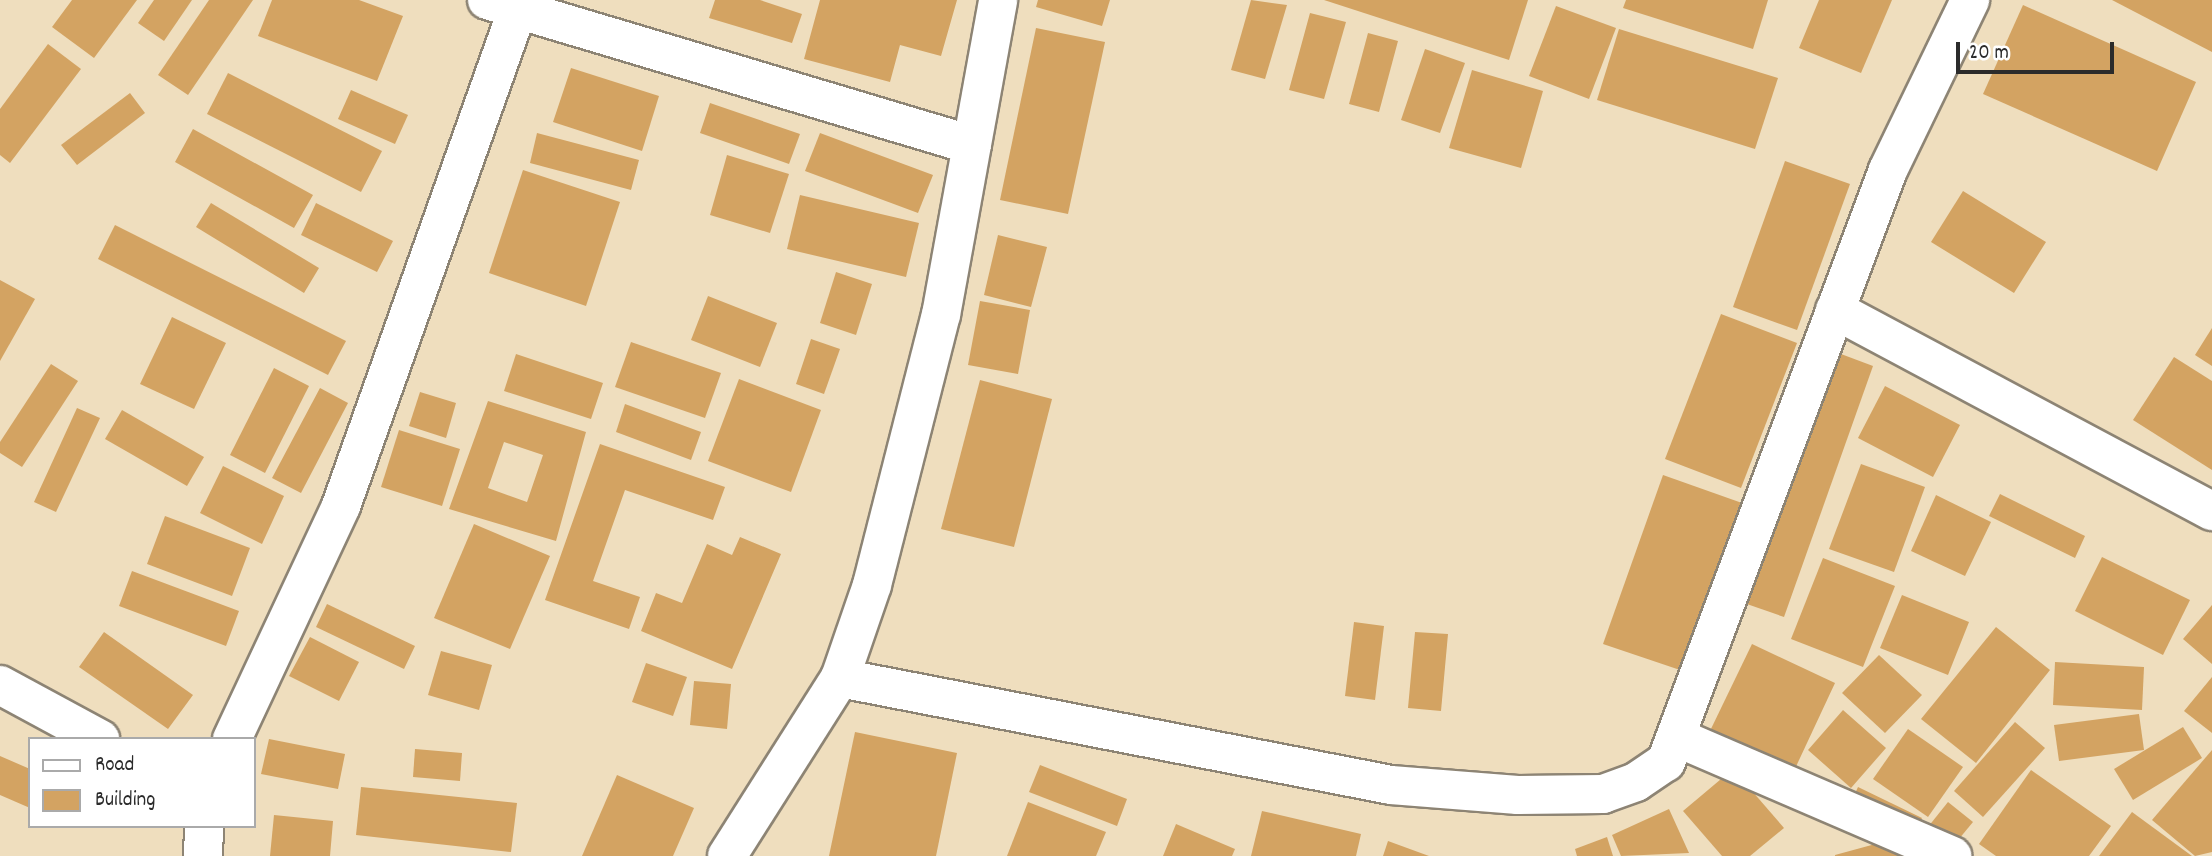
<!DOCTYPE html>
<html>
<head>
<meta charset="utf-8">
<style>
  body { margin:0 }
  #map { position:relative; width:2212px; height:856px; overflow:hidden; background:#efdebe; font-family:Dekko,sans-serif }
  div>[style] { position:absolute }
  [style*='--x'] { left:calc(var(--x)*1px); top:calc(var(--y)*1px); width:calc(var(--w)*1px); rotate:calc(var(--a)*1deg) }
  .building>* { inset:0; background:#d3a362 }
  .roads { filter:drop-shadow(2px 0 #8d8474) drop-shadow(-2px 0 #8d8474) drop-shadow(0 2px #8d8474) drop-shadow(0 -2px #8d8474) }
  .minor>* { height:38px; margin:-19px; padding:0 19px; transform-origin:19px; border-radius:19px; background:#fff }
  span { translate:-50% -50%; white-space:nowrap; text-align:center; line-height:1.15; -webkit-text-stroke:5px #fff; paint-order:stroke }
  .legend { position:absolute; left:28px; top:737px; width:228px; height:91px; box-sizing:border-box; background:#fff; border:2px solid #aaa; margin:0; padding:9px 12px; list-style:none; font-size:21px; color:#2b2b2b }
  .legend li { display:flex; align-items:center; gap:14px; height:35px }
  .legend b { width:35px; border:2px solid #aaa }
  .scale { position:absolute; left:1956px; top:42px; width:158px; height:32px; box-sizing:border-box; border:4px solid #2b2b2b; border-top:0; padding-left:9px; font-size:21px; line-height:24px; white-space:nowrap; color:#2b2b2b; -webkit-text-stroke:5px #fff; paint-order:stroke }
</style>
</head>
<body>
<div id="map">
  <div class="building">
    <i style="clip-path:polygon(72px 0,137px 0,94px 58px,52px 27px)"></i>
    <i style="clip-path:polygon(154px 0,192px 0,164px 41px,138px 23px)"></i>
    <i style="clip-path:polygon(209px 0,253px 0,188px 95px,158px 75px)"></i>
    <i style="clip-path:polygon(272px 0,359px 0,403px 16px,377px 81px,258px 36px)"></i>
    <i style="clip-path:polygon(715px 0,760px 0,802px 14px,792px 43px,709px 18px)"></i>
    <i style="clip-path:polygon(820px 0,957px 0,941px 56px,900px 45px,890px 82px,804px 59px)"></i>
    <i style="clip-path:polygon(1038px 0,1110px 0,1102px 26px,1036px 7px)"></i>
    <i style="clip-path:polygon(1251px 0,1287px 5px,1265px 79px,1231px 70px)"></i>
    <i style="clip-path:polygon(1324px 0,1528px 0,1509px 60px)"></i>
    <i style="clip-path:polygon(1626px 0,1768px 0,1753px 49px,1623px 8px)"></i>
    <i style="clip-path:polygon(1819px 0,1892px 0,1861px 73px,1799px 48px)"></i>
    <i style="clip-path:polygon(2112px 0,2212px 0,2212px 52px)"></i>
    <i style="clip-path:polygon(2023px 5px,2196px 82px,2157px 171px,1983px 94px)"></i>
    <i style="clip-path:polygon(1556px 6px,1616px 28px,1589px 99px,1529px 76px)"></i>
    <i style="clip-path:polygon(1310px 13px,1346px 22px,1324px 99px,1289px 90px)"></i>
    <i style="clip-path:polygon(1036px 28px,1105px 42px,1068px 214px,1000px 200px)"></i>
    <i style="clip-path:polygon(1619px 29px,1778px 78px,1755px 149px,1597px 100px)"></i>
    <i style="clip-path:polygon(1368px 33px,1398px 41px,1379px 112px,1349px 104px)"></i>
    <i style="clip-path:polygon(48px 44px,81px 69px,10px 163px,0 155px,0 109px)"></i>
    <i style="clip-path:polygon(1425px 49px,1465px 63px,1440px 133px,1401px 120px)"></i>
    <i style="clip-path:polygon(571px 68px,659px 96px,642px 151px,553px 122px)"></i>
    <i style="clip-path:polygon(1472px 70px,1543px 91px,1521px 168px,1449px 148px)"></i>
    <i style="clip-path:polygon(228px 73px,382px 151px,361px 192px,207px 114px)"></i>
    <i style="clip-path:polygon(351px 90px,408px 115px,395px 144px,338px 119px)"></i>
    <i style="clip-path:polygon(130px 93px,145px 113px,77px 165px,61px 145px)"></i>
    <i style="clip-path:polygon(710px 103px,800px 134px,789px 164px,700px 133px)"></i>
    <i style="clip-path:polygon(193px 129px,313px 195px,294px 228px,175px 162px)"></i>
    <i style="clip-path:polygon(537px 133px,639px 160px,631px 190px,530px 163px)"></i>
    <i style="clip-path:polygon(820px 133px,933px 175px,918px 213px,805px 171px)"></i>
    <i style="clip-path:polygon(727px 155px,789px 174px,770px 233px,710px 215px)"></i>
    <i style="clip-path:polygon(1785px 161px,1850px 184px,1797px 330px,1733px 307px)"></i>
    <i style="clip-path:polygon(523px 170px,620px 202px,586px 306px,489px 273px)"></i>
    <i style="clip-path:polygon(1963px 191px,2046px 242px,2014px 293px,1931px 242px)"></i>
    <i style="clip-path:polygon(800px 195px,919px 223px,906px 277px,787px 249px)"></i>
    <i style="clip-path:polygon(211px 203px,319px 268px,304px 293px,196px 227px)"></i>
    <i style="clip-path:polygon(316px 203px,393px 241px,377px 272px,301px 235px)"></i>
    <i style="clip-path:polygon(115px 225px,346px 341px,328px 375px,98px 259px)"></i>
    <i style="clip-path:polygon(998px 235px,1047px 247px,1031px 307px,984px 295px)"></i>
    <i style="clip-path:polygon(836px 272px,872px 284px,856px 335px,820px 323px)"></i>
    <i style="clip-path:polygon(0 280px,35px 299px,0 361px)"></i>
    <i style="clip-path:polygon(708px 296px,777px 323px,760px 367px,691px 340px)"></i>
    <i style="clip-path:polygon(980px 301px,1030px 310px,1018px 374px,968px 365px)"></i>
    <i style="clip-path:polygon(1721px 314px,1797px 343px,1741px 488px,1665px 459px)"></i>
    <i style="clip-path:polygon(172px 317px,226px 343px,194px 409px,140px 384px)"></i>
    <i style="clip-path:polygon(2212px 328px,2212px 366px,2195px 355px)"></i>
    <i style="clip-path:polygon(811px 339px,840px 349px,824px 394px,796px 384px)"></i>
    <i style="clip-path:polygon(631px 342px,721px 373px,705px 418px,615px 387px)"></i>
    <i style="clip-path:polygon(1833px 351px,1873px 366px,1784px 617px,1744px 603px)"></i>
    <i style="clip-path:polygon(516px 354px,603px 383px,591px 419px,504px 391px)"></i>
    <i style="clip-path:polygon(2174px 357px,2212px 381px,2212px 470px,2133px 420px)"></i>
    <i style="clip-path:polygon(51px 364px,78px 381px,22px 467px,0 453px,0 442px)"></i>
    <i style="clip-path:polygon(274px 368px,309px 386px,265px 473px,230px 455px)"></i>
    <i style="clip-path:polygon(739px 379px,821px 410px,791px 492px,708px 461px)"></i>
    <i style="clip-path:polygon(980px 380px,1052px 399px,1014px 547px,941px 529px)"></i>
    <i style="clip-path:polygon(1885px 386px,1960px 425px,1933px 477px,1858px 438px)"></i>
    <i style="clip-path:polygon(320px 388px,348px 403px,301px 493px,272px 478px)"></i>
    <i style="clip-path:polygon(420px 392px,456px 403px,446px 438px,409px 426px)"></i>
    <i style="clip-path:polygon(evenodd,488px 401px,586px 432px,556px 541px,449px 509px,488px 401px,504px 442px,543px 455px,527px 502px,488px 488px,504px 442px)"></i>
    <i style="clip-path:polygon(625px 404px,701px 432px,691px 460px,616px 432px)"></i>
    <i style="clip-path:polygon(77px 408px,100px 418px,56px 512px,34px 502px)"></i>
    <i style="clip-path:polygon(122px 410px,204px 457px,187px 486px,105px 439px)"></i>
    <i style="clip-path:polygon(399px 430px,460px 449px,442px 506px,381px 487px)"></i>
    <i style="clip-path:polygon(600px 444px,725px 487px,713px 520px,625px 490px,593px 581px,640px 597px,629px 629px,545px 600px)"></i>
    <i style="clip-path:polygon(1861px 464px,1925px 487px,1894px 572px,1829px 549px)"></i>
    <i style="clip-path:polygon(223px 466px,284px 496px,262px 544px,200px 513px)"></i>
    <i style="clip-path:polygon(1663px 475px,1742px 503px,1683px 671px,1603px 644px)"></i>
    <i style="clip-path:polygon(2000px 494px,2085px 536px,2075px 558px,1989px 516px)"></i>
    <i style="clip-path:polygon(1936px 495px,1991px 522px,1965px 576px,1911px 551px)"></i>
    <i style="clip-path:polygon(165px 516px,250px 548px,232px 596px,147px 564px)"></i>
    <i style="clip-path:polygon(474px 524px,550px 556px,510px 649px,434px 618px)"></i>
    <i style="clip-path:polygon(740px 537px,781px 554px,732px 669px,641px 631px,656px 593px,682px 603px,707px 544px,732px 555px)"></i>
    <i style="clip-path:polygon(2102px 557px,2190px 600px,2163px 655px,2075px 611px)"></i>
    <i style="clip-path:polygon(1823px 558px,1895px 586px,1863px 667px,1791px 639px)"></i>
    <i style="clip-path:polygon(132px 571px,239px 611px,226px 646px,119px 606px)"></i>
    <i style="clip-path:polygon(1902px 595px,1969px 622px,1948px 675px,1880px 648px)"></i>
    <i style="clip-path:polygon(327px 604px,415px 646px,404px 669px,316px 627px)"></i>
    <i style="clip-path:polygon(2212px 605px,2212px 664px,2183px 639px)"></i>
    <i style="clip-path:polygon(1354px 622px,1384px 626px,1375px 700px,1345px 696px)"></i>
    <i style="clip-path:polygon(1996px 627px,2050px 670px,1976px 763px,1921px 719px)"></i>
    <i style="clip-path:polygon(104px 632px,193px 695px,168px 729px,79px 667px)"></i>
    <i style="clip-path:polygon(1415px 632px,1448px 634px,1441px 711px,1408px 708px)"></i>
    <i style="clip-path:polygon(310px 637px,359px 662px,339px 701px,289px 676px)"></i>
    <i style="clip-path:polygon(1752px 644px,1835px 683px,1793px 773px,1709px 733px)"></i>
    <i style="clip-path:polygon(441px 651px,492px 665px,479px 710px,428px 695px)"></i>
    <i style="clip-path:polygon(1879px 655px,1922px 695px,1885px 733px,1842px 693px)"></i>
    <i style="clip-path:polygon(2055px 662px,2144px 667px,2142px 710px,2053px 705px)"></i>
    <i style="clip-path:polygon(646px 663px,687px 677px,673px 716px,632px 702px)"></i>
    <i style="clip-path:polygon(2212px 677px,2212px 733px,2184px 711px)"></i>
    <i style="clip-path:polygon(694px 681px,731px 684px,727px 729px,690px 725px)"></i>
    <i style="clip-path:polygon(1843px 710px,1886px 748px,1851px 788px,1808px 750px)"></i>
    <i style="clip-path:polygon(2139px 714px,2144px 750px,2059px 761px,2054px 725px)"></i>
    <i style="clip-path:polygon(2015px 722px,2045px 748px,1983px 817px,1954px 791px)"></i>
    <i style="clip-path:polygon(2183px 727px,2202px 758px,2133px 800px,2114px 769px)"></i>
    <i style="clip-path:polygon(1908px 729px,1963px 767px,1928px 817px,1873px 779px)"></i>
    <i style="clip-path:polygon(855px 732px,957px 753px,936px 856px,829px 856px)"></i>
    <i style="clip-path:polygon(269px 739px,345px 754px,338px 789px,261px 774px)"></i>
    <i style="clip-path:polygon(415px 749px,462px 753px,460px 781px,413px 777px)"></i>
    <i style="clip-path:polygon(2212px 750px,2212px 852px,2195px 856px,2152px 820px)"></i>
    <i style="clip-path:polygon(0 756px,30px 769px,30px 808px,0 795px)"></i>
    <i style="clip-path:polygon(1040px 765px,1127px 799px,1117px 826px,1029px 792px)"></i>
    <i style="clip-path:polygon(1733px 769px,1784px 828px,1750px 856px,1722px 856px,1683px 811px)"></i>
    <i style="clip-path:polygon(2031px 770px,2111px 826px,2089px 856px,1996px 856px,1979px 844px)"></i>
    <i style="clip-path:polygon(617px 775px,694px 808px,673px 856px,582px 856px)"></i>
    <i style="clip-path:polygon(361px 787px,517px 803px,511px 852px,356px 835px)"></i>
    <i style="clip-path:polygon(1858px 787px,1922px 818px,1916px 830px,1852px 800px)"></i>
    <i style="clip-path:polygon(1028px 802px,1106px 832px,1096px 856px,1007px 856px)"></i>
    <i style="clip-path:polygon(1948px 802px,1973px 822px,1949px 851px,1924px 832px)"></i>
    <i style="clip-path:polygon(1669px 809px,1689px 853px,1621px 856px,1612px 835px)"></i>
    <i style="clip-path:polygon(1262px 811px,1361px 834px,1356px 856px,1251px 856px)"></i>
    <i style="clip-path:polygon(2132px 812px,2192px 856px,2099px 856px)"></i>
    <i style="clip-path:polygon(274px 815px,333px 821px,330px 856px,270px 856px)"></i>
    <i style="clip-path:polygon(1176px 824px,1235px 849px,1232px 856px,1163px 856px)"></i>
    <i style="clip-path:polygon(1607px 837px,1613px 856px,1577px 856px,1575px 849px)"></i>
    <i style="clip-path:polygon(1901px 837px,1906px 856px,1835px 856px,1835px 855px)"></i>
    <i style="clip-path:polygon(1388px 841px,1429px 856px,1383px 856px)"></i>
  </div>
  <div class="roads">
    <div class="minor">
      <i style="--x:487;--y:0;--w:506;--a:16.65"></i>
      <i style="--x:1835;--y:310;--w:427;--a:28.1"></i>
      <i style="--x:840;--y:678;--w:561;--a:10.99"></i>
      <i style="--x:1391;--y:785;--w:127;--a:4.5"></i>
      <i style="--x:1518;--y:795;--w:85;--a:-0.7"></i>
      <i style="--x:1603;--y:794;--w:35;--a:-20"></i>
      <i style="--x:1636;--y:782;--w:36;--a:-34"></i>
      <i style="--x:1666;--y:762;--w:632;--a:-69.44"></i>
      <i style="--x:1888;--y:170;--w:189;--a:-64.2"></i>
      <i style="--x:0;--y:685;--w:114;--a:28.4"></i>
      <i style="--x:1676;--y:737;--w:301;--a:23.3"></i>
      <i style="--x:232;--y:739;--w:257;--a:-64.9"></i>
      <i style="--x:341;--y:506;--w:537;--a:-70.42"></i>
      <i style="--x:203;--y:856;--w:30;--a:-88"></i>
      <i style="--x:727;--y:856;--w:211;--a:-57.6"></i>
      <i style="--x:840;--y:678;--w:98;--a:-71"></i>
      <i style="--x:872;--y:585;--w:279;--a:-75.7"></i>
      <i style="--x:941;--y:315;--w:320;--a:-79.7"></i>
    </div>
  </div>
  <ul class="legend">
  <li><b style="height:9px;background:#fff"></b>Road</li>
  <li><b style="height:19px;background:#d3a362"></b>Building</li>
  </ul>
  <div class="scale">20 m</div>
</div>
</body>
</html>
